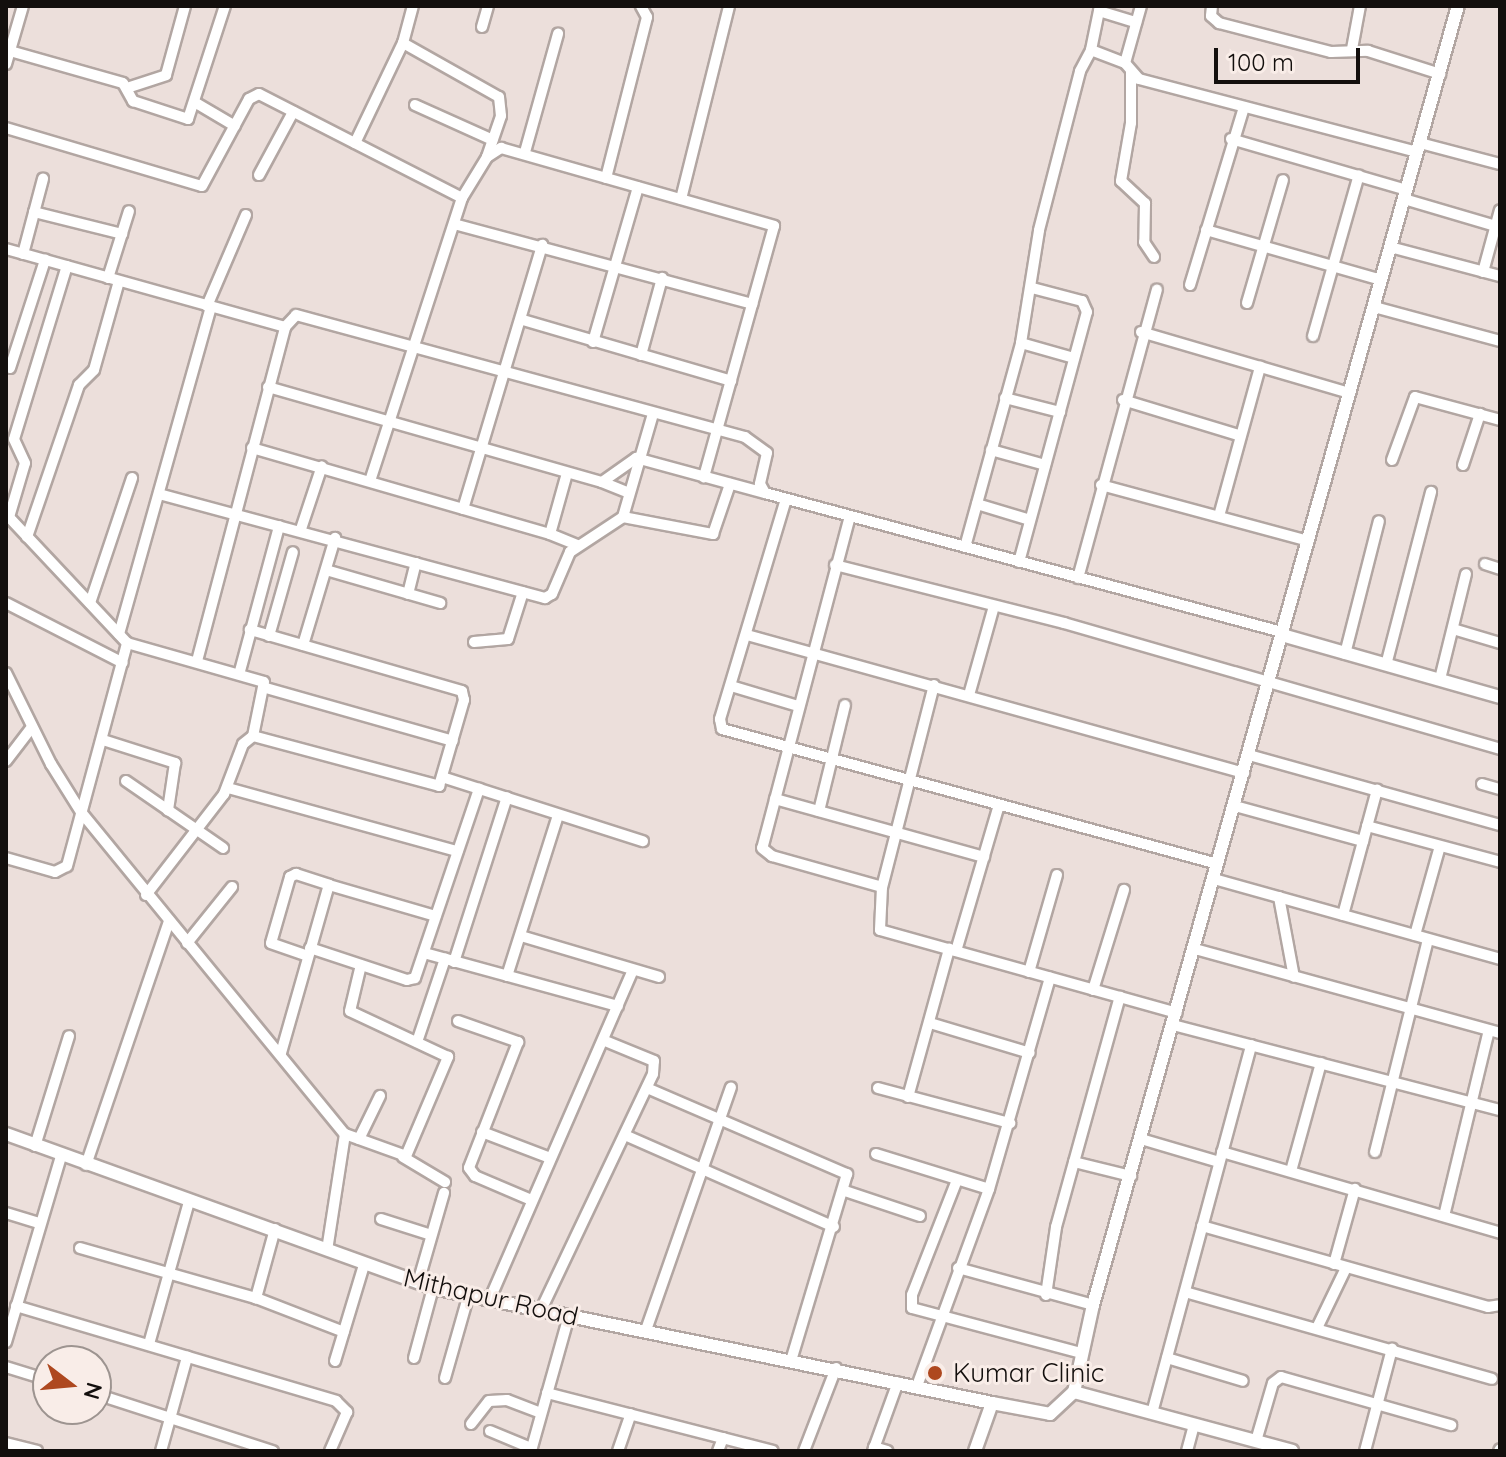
<!DOCTYPE html>
<html>
<head>
<meta charset="utf-8">
<style>
  body { margin:0 }
  #map { position:relative; width:1506px; height:1457px; overflow:hidden; background:#ecdfdb; font-family:Quicksand,sans-serif }
  div>[style] { position:absolute }
  [style*='--x'] { left:calc(var(--x)*1px); top:calc(var(--y)*1px); width:calc(var(--w)*1px); rotate:calc(var(--a)*1deg) }
  .roads { filter:drop-shadow(2px 0 #b2a6a2) drop-shadow(-2px 0 #b2a6a2) drop-shadow(0 2px #b2a6a2) drop-shadow(0 -2px #b2a6a2) }
  .minor>* { height:10px; margin:-5px; padding:0 5px; transform-origin:5px; border-radius:5px; background:#fff }
  .tertiary>* { height:12px; margin:-6px; padding:0 6px; transform-origin:6px; border-radius:6px; background:#fff }
  .dots>* { width:22px; height:22px; translate:-50% -50%; box-sizing:border-box; border:4px solid #f9ede8; border-radius:50% }
  span { translate:-50% -50%; white-space:nowrap; text-align:center; line-height:1.15; -webkit-text-stroke:6px #f9ede8; paint-order:stroke }
  .street-label { font-size:26px; color:#130f0d }
  .poi-label { font-size:26px; color:#130f0d }
  .left { translate:0 -50%; text-align:left }
  .frame { position:absolute; inset:0; border:8px solid #130f0d; pointer-events:none }
  .north { position:absolute; left:32px; top:1345px; width:80px; height:80px; box-sizing:border-box; background:#f9ede8; border:2px solid #9d9490; border-radius:50%; rotate:106deg; font-size:22px; font-weight:700; line-height:32px; text-align:center; color:#130f0d }
  .north::after { content:''; display:block; margin:auto; width:28px; height:36px; background:#ae481f; clip-path:polygon(50% 0,100% 100%,50% 72%,0 100%) }
  .scale { position:absolute; left:1214px; top:48px; width:146px; height:36px; box-sizing:border-box; border:4px solid #130f0d; border-top:0; padding-left:10px; font-size:24px; line-height:28px; white-space:nowrap; color:#130f0d; -webkit-text-stroke:6px #f9ede8; paint-order:stroke }
</style>
</head>
<body>
<div id="map">
  <div class="roads">
    <div class="minor">
      <i style="--x:1100;--y:6;--w:45;--a:101.6"></i>
      <i style="--x:1091;--y:50;--w:36;--a:21"></i>
      <i style="--x:1141;--y:6;--w:59;--a:105.7"></i>
      <i style="--x:1125;--y:63;--w:21;--a:49"></i>
      <i style="--x:1139;--y:79;--w:287;--a:14.7"></i>
      <i style="--x:1212;--y:6;--w:10;--a:96"></i>
      <i style="--x:1211;--y:16;--w:11;--a:41"></i>
      <i style="--x:1219;--y:23;--w:116;--a:14.5"></i>
      <i style="--x:1331;--y:52;--w:37;--a:-2"></i>
      <i style="--x:1368;--y:51;--w:76;--a:17.7"></i>
      <i style="--x:1099;--y:11;--w:39;--a:17"></i>
      <i style="--x:482;--y:27;--w:22;--a:-74"></i>
      <i style="--x:403;--y:43;--w:110;--a:29.4"></i>
      <i style="--x:499;--y:97;--w:19;--a:84"></i>
      <i style="--x:501;--y:116;--w:43;--a:108.9"></i>
      <i style="--x:1352;--y:49;--w:44;--a:-79.5"></i>
      <i style="--x:10;--y:51;--w:117;--a:15.8"></i>
      <i style="--x:123;--y:83;--w:21;--a:61"></i>
      <i style="--x:133;--y:101;--w:58;--a:18.1"></i>
      <i style="--x:188;--y:119;--w:119;--a:-71.9"></i>
      <i style="--x:6;--y:64;--w:60;--a:-73.7"></i>
      <i style="--x:1131;--y:72;--w:51;--a:90"></i>
      <i style="--x:1131;--y:123;--w:59;--a:99.8"></i>
      <i style="--x:1121;--y:181;--w:33;--a:43"></i>
      <i style="--x:1145;--y:203;--w:39;--a:91"></i>
      <i style="--x:1144;--y:242;--w:18;--a:56"></i>
      <i style="--x:130;--y:87;--w:38;--a:-18"></i>
      <i style="--x:166;--y:75;--w:72;--a:-74.6"></i>
      <i style="--x:196;--y:103;--w:45;--a:30.5"></i>
      <i style="--x:415;--y:105;--w:85;--a:24.2"></i>
      <i style="--x:6;--y:128;--w:204;--a:16.5"></i>
      <i style="--x:202;--y:186;--w:99;--a:-61.6"></i>
      <i style="--x:249;--y:99;--w:11;--a:-27"></i>
      <i style="--x:259;--y:94;--w:228;--a:27.1"></i>
      <i style="--x:1231;--y:139;--w:183;--a:16.2"></i>
      <i style="--x:355;--y:143;--w:111;--a:-64.4"></i>
      <i style="--x:403;--y:43;--w:38;--a:-75"></i>
      <i style="--x:1420;--y:143;--w:83;--a:14.7"></i>
      <i style="--x:525;--y:152;--w:123;--a:-74.4"></i>
      <i style="--x:259;--y:175;--w:72;--a:-61.6"></i>
      <i style="--x:606;--y:178;--w:166;--a:-75.7"></i>
      <i style="--x:647;--y:17;--w:13;--a:-119"></i>
      <i style="--x:681;--y:199;--w:199;--a:-76"></i>
      <i style="--x:1404;--y:199;--w:96;--a:16.4"></i>
      <i style="--x:34;--y:212;--w:91;--a:14"></i>
      <i style="--x:454;--y:224;--w:309;--a:15"></i>
      <i style="--x:1206;--y:230;--w:182;--a:15.9"></i>
      <i style="--x:1390;--y:247;--w:114;--a:14.8"></i>
      <i style="--x:6;--y:249;--w:290;--a:15.6"></i>
      <i style="--x:23;--y:254;--w:78;--a:-75.1"></i>
      <i style="--x:1483;--y:272;--w:64;--a:-74.7"></i>
      <i style="--x:108;--y:278;--w:70;--a:-72.6"></i>
      <i style="--x:1190;--y:285;--w:186;--a:-73.1"></i>
      <i style="--x:1247;--y:303;--w:128;--a:-73.7"></i>
      <i style="--x:207;--y:306;--w:99;--a:-66.8"></i>
      <i style="--x:1374;--y:307;--w:131;--a:15.1"></i>
      <i style="--x:523;--y:320;--w:217;--a:16.3"></i>
      <i style="--x:1141;--y:332;--w:218;--a:16.3"></i>
      <i style="--x:1313;--y:336;--w:167;--a:-74.1"></i>
      <i style="--x:593;--y:342;--w:161;--a:-73.8"></i>
      <i style="--x:1021;--y:343;--w:55;--a:15.8"></i>
      <i style="--x:641;--y:355;--w:80;--a:-74.7"></i>
      <i style="--x:10;--y:368;--w:114;--a:-72"></i>
      <i style="--x:268;--y:387;--w:347;--a:15.9"></i>
      <i style="--x:602;--y:482;--w:42;--a:-35.2"></i>
      <i style="--x:636;--y:458;--w:134;--a:15.2"></i>
      <i style="--x:1005;--y:398;--w:57;--a:14.3"></i>
      <i style="--x:1123;--y:400;--w:120;--a:16.9"></i>
      <i style="--x:252;--y:448;--w:310;--a:16.1"></i>
      <i style="--x:550;--y:534;--w:63;--a:-74.4"></i>
      <i style="--x:991;--y:450;--w:56;--a:15.5"></i>
      <i style="--x:1392;--y:460;--w:67;--a:-69.9"></i>
      <i style="--x:1415;--y:397;--w:88;--a:15.1"></i>
      <i style="--x:1463;--y:465;--w:54;--a:-71.6"></i>
      <i style="--x:370;--y:481;--w:298;--a:-72"></i>
      <i style="--x:462;--y:198;--w:48;--a:-58.6"></i>
      <i style="--x:487;--y:157;--w:17;--a:-33"></i>
      <i style="--x:501;--y:148;--w:284;--a:15.9"></i>
      <i style="--x:774;--y:226;--w:261;--a:105.6"></i>
      <i style="--x:602;--y:482;--w:29;--a:22"></i>
      <i style="--x:1101;--y:485;--w:215;--a:15.1"></i>
      <i style="--x:159;--y:494;--w:400;--a:15.1"></i>
      <i style="--x:545;--y:598;--w:8;--a:-30"></i>
      <i style="--x:552;--y:594;--w:46;--a:-66.8"></i>
      <i style="--x:570;--y:552;--w:64;--a:-33.4"></i>
      <i style="--x:623;--y:517;--w:92;--a:10.7"></i>
      <i style="--x:713;--y:534;--w:53;--a:-71.2"></i>
      <i style="--x:786;--y:499;--w:230;--a:106.7"></i>
      <i style="--x:720;--y:719;--w:10;--a:79"></i>
      <i style="--x:722;--y:729;--w:514;--a:15.23"></i>
      <i style="--x:977;--y:504;--w:55;--a:16.8"></i>
      <i style="--x:463;--y:509;--w:276;--a:-73.3"></i>
      <i style="--x:6;--y:514;--w:177;--a:46.8"></i>
      <i style="--x:127;--y:643;--w:142;--a:15.9"></i>
      <i style="--x:264;--y:682;--w:55;--a:101.5"></i>
      <i style="--x:253;--y:736;--w:193;--a:15"></i>
      <i style="--x:439;--y:786;--w:90;--a:-73.8"></i>
      <i style="--x:464;--y:700;--w:9;--a:-103"></i>
      <i style="--x:462;--y:691;--w:221;--a:-163.9"></i>
      <i style="--x:850;--y:516;--w:343;--a:104.8"></i>
      <i style="--x:762;--y:848;--w:13;--a:39"></i>
      <i style="--x:772;--y:856;--w:114;--a:15.7"></i>
      <i style="--x:1219;--y:516;--w:155;--a:-74.6"></i>
      <i style="--x:9;--y:517;--w:56;--a:-73.5"></i>
      <i style="--x:25;--y:463;--w:26;--a:-115"></i>
      <i style="--x:14;--y:439;--w:181;--a:-73"></i>
      <i style="--x:623;--y:517;--w:107;--a:-73.8"></i>
      <i style="--x:301;--y:529;--w:66;--a:-71.6"></i>
      <i style="--x:550;--y:534;--w:29;--a:22"></i>
      <i style="--x:27;--y:537;--w:161;--a:-71.1"></i>
      <i style="--x:79;--y:385;--w:21;--a:-45"></i>
      <i style="--x:94;--y:370;--w:92;--a:-74.3"></i>
      <i style="--x:965;--y:547;--w:212;--a:-74.6"></i>
      <i style="--x:1021;--y:343;--w:114;--a:-80.9"></i>
      <i style="--x:1039;--y:230;--w:164;--a:-75.5"></i>
      <i style="--x:1080;--y:71;--w:24;--a:-62"></i>
      <i style="--x:1019;--y:562;--w:259;--a:-74.8"></i>
      <i style="--x:1087;--y:312;--w:12;--a:-114"></i>
      <i style="--x:1082;--y:301;--w:52;--a:-165.4"></i>
      <i style="--x:1485;--y:564;--w:16;--a:18"></i>
      <i style="--x:835;--y:565;--w:236;--a:14.2"></i>
      <i style="--x:1064;--y:623;--w:454;--a:16.1"></i>
      <i style="--x:326;--y:570;--w:119;--a:16.1"></i>
      <i style="--x:1078;--y:578;--w:299;--a:-74.7"></i>
      <i style="--x:408;--y:594;--w:32;--a:-76"></i>
      <i style="--x:6;--y:603;--w:131;--a:27.1"></i>
      <i style="--x:90;--y:603;--w:132;--a:-71.4"></i>
      <i style="--x:1453;--y:629;--w:49;--a:16.6"></i>
      <i style="--x:119;--y:634;--w:340;--a:-74.3"></i>
      <i style="--x:747;--y:635;--w:516;--a:15.52"></i>
      <i style="--x:269;--y:636;--w:87;--a:-74.1"></i>
      <i style="--x:474;--y:642;--w:34;--a:-5"></i>
      <i style="--x:508;--y:639;--w:49;--a:-72.3"></i>
      <i style="--x:303;--y:645;--w:112;--a:-73.3"></i>
      <i style="--x:1345;--y:654;--w:137;--a:-75.7"></i>
      <i style="--x:197;--y:661;--w:345;--a:-75.2"></i>
      <i style="--x:285;--y:327;--w:16;--a:-47"></i>
      <i style="--x:296;--y:315;--w:465;--a:15.2"></i>
      <i style="--x:745;--y:437;--w:27;--a:36"></i>
      <i style="--x:767;--y:453;--w:32;--a:103"></i>
      <i style="--x:760;--y:484;--w:10;--a:61"></i>
      <i style="--x:765;--y:493;--w:535;--a:15.05"></i>
      <i style="--x:1386;--y:665;--w:179;--a:-75.4"></i>
      <i style="--x:240;--y:671;--w:150;--a:-74.9"></i>
      <i style="--x:6;--y:673;--w:102;--a:63.7"></i>
      <i style="--x:51;--y:764;--w:57;--a:58"></i>
      <i style="--x:81;--y:812;--w:416;--a:50.7"></i>
      <i style="--x:345;--y:1134;--w:117;--a:98.8"></i>
      <i style="--x:1440;--y:679;--w:108;--a:-76.1"></i>
      <i style="--x:934;--y:685;--w:209;--a:104.4"></i>
      <i style="--x:882;--y:887;--w:43;--a:92.7"></i>
      <i style="--x:880;--y:930;--w:308;--a:15.6"></i>
      <i style="--x:731;--y:686;--w:70;--a:16.6"></i>
      <i style="--x:266;--y:688;--w:194;--a:15.8"></i>
      <i style="--x:969;--y:695;--w:92;--a:-74.3"></i>
      <i style="--x:103;--y:740;--w:76;--a:17.7"></i>
      <i style="--x:175;--y:763;--w:48;--a:98.5"></i>
      <i style="--x:1249;--y:755;--w:261;--a:15.6"></i>
      <i style="--x:6;--y:761;--w:43;--a:-52.6"></i>
      <i style="--x:442;--y:777;--w:211;--a:17.7"></i>
      <i style="--x:126;--y:781;--w:118;--a:34.6"></i>
      <i style="--x:1482;--y:784;--w:19;--a:16"></i>
      <i style="--x:228;--y:788;--w:238;--a:15.4"></i>
      <i style="--x:775;--y:799;--w:217;--a:15.5"></i>
      <i style="--x:1235;--y:806;--w:133;--a:15.3"></i>
      <i style="--x:819;--y:811;--w:109;--a:-76.2"></i>
      <i style="--x:1367;--y:826;--w:138;--a:15.1"></i>
      <i style="--x:6;--y:858;--w:51;--a:15.9"></i>
      <i style="--x:55;--y:872;--w:13;--a:-27"></i>
      <i style="--x:67;--y:866;--w:231;--a:-74.9"></i>
      <i style="--x:1214;--y:879;--w:297;--a:15.6"></i>
      <i style="--x:146;--y:895;--w:128;--a:-52.3"></i>
      <i style="--x:224;--y:794;--w:53;--a:-69.2"></i>
      <i style="--x:243;--y:744;--w:13;--a:-39"></i>
      <i style="--x:1279;--y:897;--w:81;--a:79.4"></i>
      <i style="--x:1343;--y:915;--w:130;--a:-74.8"></i>
      <i style="--x:1415;--y:935;--w:92;--a:-74.3"></i>
      <i style="--x:521;--y:936;--w:144;--a:16.5"></i>
      <i style="--x:187;--y:943;--w:72;--a:-51.2"></i>
      <i style="--x:310;--y:948;--w:102;--a:18.3"></i>
      <i style="--x:407;--y:980;--w:8;--a:-14"></i>
      <i style="--x:415;--y:978;--w:200;--a:-71.3"></i>
      <i style="--x:1195;--y:949;--w:316;--a:15.4"></i>
      <i style="--x:956;--y:951;--w:152;--a:-73.6"></i>
      <i style="--x:424;--y:953;--w:201;--a:15.3"></i>
      <i style="--x:308;--y:956;--w:39;--a:-161"></i>
      <i style="--x:271;--y:943;--w:69;--a:-73.9"></i>
      <i style="--x:290;--y:877;--w:7;--a:-27"></i>
      <i style="--x:296;--y:874;--w:35;--a:18"></i>
      <i style="--x:454;--y:962;--w:173;--a:-72.2"></i>
      <i style="--x:1029;--y:972;--w:101;--a:-73.9"></i>
      <i style="--x:507;--y:976;--w:169;--a:-72.4"></i>
      <i style="--x:1093;--y:990;--w:105;--a:-72.8"></i>
      <i style="--x:458;--y:1021;--w:64;--a:19.3"></i>
      <i style="--x:518;--y:1042;--w:135;--a:111.3"></i>
      <i style="--x:469;--y:1168;--w:10;--a:53"></i>
      <i style="--x:475;--y:1176;--w:59;--a:23.1"></i>
      <i style="--x:930;--y:1023;--w:104;--a:16.7"></i>
      <i style="--x:1173;--y:1025;--w:338;--a:14.6"></i>
      <i style="--x:417;--y:1042;--w:88;--a:-71.4"></i>
      <i style="--x:281;--y:1053;--w:175;--a:-74.1"></i>
      <i style="--x:329;--y:885;--w:111;--a:16.2"></i>
      <i style="--x:647;--y:1088;--w:218;--a:23.3"></i>
      <i style="--x:847;--y:1174;--w:195;--a:106.7"></i>
      <i style="--x:878;--y:1088;--w:137;--a:14.9"></i>
      <i style="--x:908;--y:1097;--w:154;--a:-74.5"></i>
      <i style="--x:482;--y:1132;--w:73;--a:20.9"></i>
      <i style="--x:345;--y:1134;--w:65;--a:19.8"></i>
      <i style="--x:406;--y:1156;--w:108;--a:-67"></i>
      <i style="--x:448;--y:1057;--w:108;--a:-154.9"></i>
      <i style="--x:350;--y:1011;--w:47;--a:-76.6"></i>
      <i style="--x:627;--y:1136;--w:226;--a:23.7"></i>
      <i style="--x:359;--y:1139;--w:48;--a:-64"></i>
      <i style="--x:1141;--y:1139;--w:81;--a:16.4"></i>
      <i style="--x:35;--y:1146;--w:115;--a:-72.8"></i>
      <i style="--x:1222;--y:1152;--w:290;--a:16.2"></i>
      <i style="--x:1375;--y:1152;--w:219;--a:-76"></i>
      <i style="--x:876;--y:1154;--w:118;--a:17.2"></i>
      <i style="--x:403;--y:1157;--w:49;--a:30.8"></i>
      <i style="--x:1074;--y:1162;--w:59;--a:13.8"></i>
      <i style="--x:86;--y:1165;--w:258;--a:-71.2"></i>
      <i style="--x:1291;--y:1171;--w:112;--a:-74.5"></i>
      <i style="--x:957;--y:1180;--w:123;--a:111.4"></i>
      <i style="--x:912;--y:1295;--w:13;--a:90"></i>
      <i style="--x:912;--y:1308;--w:175;--a:14.9"></i>
      <i style="--x:845;--y:1191;--w:79;--a:18.4"></i>
      <i style="--x:6;--y:1213;--w:34;--a:17"></i>
      <i style="--x:1444;--y:1216;--w:191;--a:-76.4"></i>
      <i style="--x:381;--y:1219;--w:52;--a:17.7"></i>
      <i style="--x:1202;--y:1226;--w:297;--a:15.8"></i>
      <i style="--x:1488;--y:1307;--w:12;--a:-9"></i>
      <i style="--x:275;--y:1229;--w:72;--a:105.4"></i>
      <i style="--x:256;--y:1298;--w:94;--a:21.1"></i>
      <i style="--x:80;--y:1248;--w:183;--a:15.9"></i>
      <i style="--x:1334;--y:1264;--w:78;--a:-74.4"></i>
      <i style="--x:958;--y:1268;--w:140;--a:15.3"></i>
      <i style="--x:418;--y:1283;--w:94;--a:-73.9"></i>
      <i style="--x:1185;--y:1292;--w:319;--a:15.8"></i>
      <i style="--x:1046;--y:1295;--w:69;--a:-81.6"></i>
      <i style="--x:1056;--y:1227;--w:239;--a:-74.5"></i>
      <i style="--x:489;--y:1301;--w:361;--a:-66.5"></i>
      <i style="--x:16;--y:1306;--w:334;--a:16.5"></i>
      <i style="--x:336;--y:1401;--w:16;--a:45"></i>
      <i style="--x:347;--y:1412;--w:43;--a:113.6"></i>
      <i style="--x:540;--y:1312;--w:263;--a:-64.6"></i>
      <i style="--x:653;--y:1074;--w:13;--a:-86"></i>
      <i style="--x:654;--y:1061;--w:53;--a:-157.8"></i>
      <i style="--x:1317;--y:1328;--w:67;--a:-64.2"></i>
      <i style="--x:646;--y:1330;--w:257;--a:-70.7"></i>
      <i style="--x:6;--y:1342;--w:194;--a:-73.5"></i>
      <i style="--x:149;--y:1344;--w:148;--a:-74.3"></i>
      <i style="--x:414;--y:1358;--w:73;--a:-74.8"></i>
      <i style="--x:1167;--y:1358;--w:79;--a:16.8"></i>
      <i style="--x:335;--y:1361;--w:100;--a:-73.2"></i>
      <i style="--x:6;--y:1367;--w:44;--a:17.2"></i>
      <i style="--x:445;--y:1378;--w:84;--a:-74.1"></i>
      <i style="--x:917;--y:1386;--w:210;--a:-69.9"></i>
      <i style="--x:989;--y:1189;--w:220;--a:-73.9"></i>
      <i style="--x:547;--y:1393;--w:233;--a:14.4"></i>
      <i style="--x:96;--y:1394;--w:186;--a:17.9"></i>
      <i style="--x:1152;--y:1413;--w:381;--a:-74.9"></i>
      <i style="--x:471;--y:1424;--w:29;--a:-52"></i>
      <i style="--x:489;--y:1401;--w:18;--a:-3"></i>
      <i style="--x:507;--y:1400;--w:36;--a:21"></i>
      <i style="--x:490;--y:1431;--w:44;--a:22.5"></i>
      <i style="--x:1256;--y:1441;--w:60;--a:-73.7"></i>
      <i style="--x:1273;--y:1383;--w:10;--a:-37"></i>
      <i style="--x:1281;--y:1377;--w:177;--a:15.8"></i>
      <i style="--x:6;--y:1443;--w:32;--a:14"></i>
      <i style="--x:874;--y:1447;--w:14;--a:17"></i>
      <i style="--x:161;--y:1451;--w:98;--a:-74.5"></i>
      <i style="--x:531;--y:1451;--w:140;--a:-74.3"></i>
      <i style="--x:618;--y:1451;--w:39;--a:-71"></i>
      <i style="--x:718;--y:1451;--w:14;--a:-69"></i>
      <i style="--x:804;--y:1451;--w:89;--a:-68.9"></i>
      <i style="--x:873;--y:1451;--w:73;--a:-70.1"></i>
      <i style="--x:1187;--y:1451;--w:28;--a:-75"></i>
      <i style="--x:1365;--y:1451;--w:106;--a:-75.2"></i>
      <i style="--x:1499;--y:1451;--w:2;--a:-63"></i>
    </div>
    <div class="tertiary">
      <i style="--x:1282;--y:635;--w:227;--a:15.9"></i>
      <i style="--x:6;--y:1134;--w:454;--a:19.8"></i>
      <i style="--x:433;--y:1288;--w:571;--a:11.62"></i>
      <i style="--x:1074;--y:1392;--w:226;--a:15.1"></i>
      <i style="--x:975;--y:1451;--w:51;--a:-70.5"></i>
      <i style="--x:992;--y:1403;--w:59;--a:10.7"></i>
      <i style="--x:1050;--y:1414;--w:33;--a:-43"></i>
      <i style="--x:1074;--y:1392;--w:89;--a:-77.7"></i>
      <i style="--x:1093;--y:1305;--w:1349;--a:-74.31"></i>
    </div>
  </div>
  <div class="dots">
    <i style="left:935px;top:1373px;background:#ae481f"></i>
  </div>
  <div class="street-label">
    <span style="left:491px;top:1297px;rotate:13deg">Mithapur Road</span>
  </div>
  <div class="poi-label">
    <span class="left" style="left:953px;top:1373px">Kumar Clinic</span>
  </div>
  <div class="frame"></div>
  <div class="north">N</div>
  <div class="scale">100 m</div>
</div>
</body>
</html>
